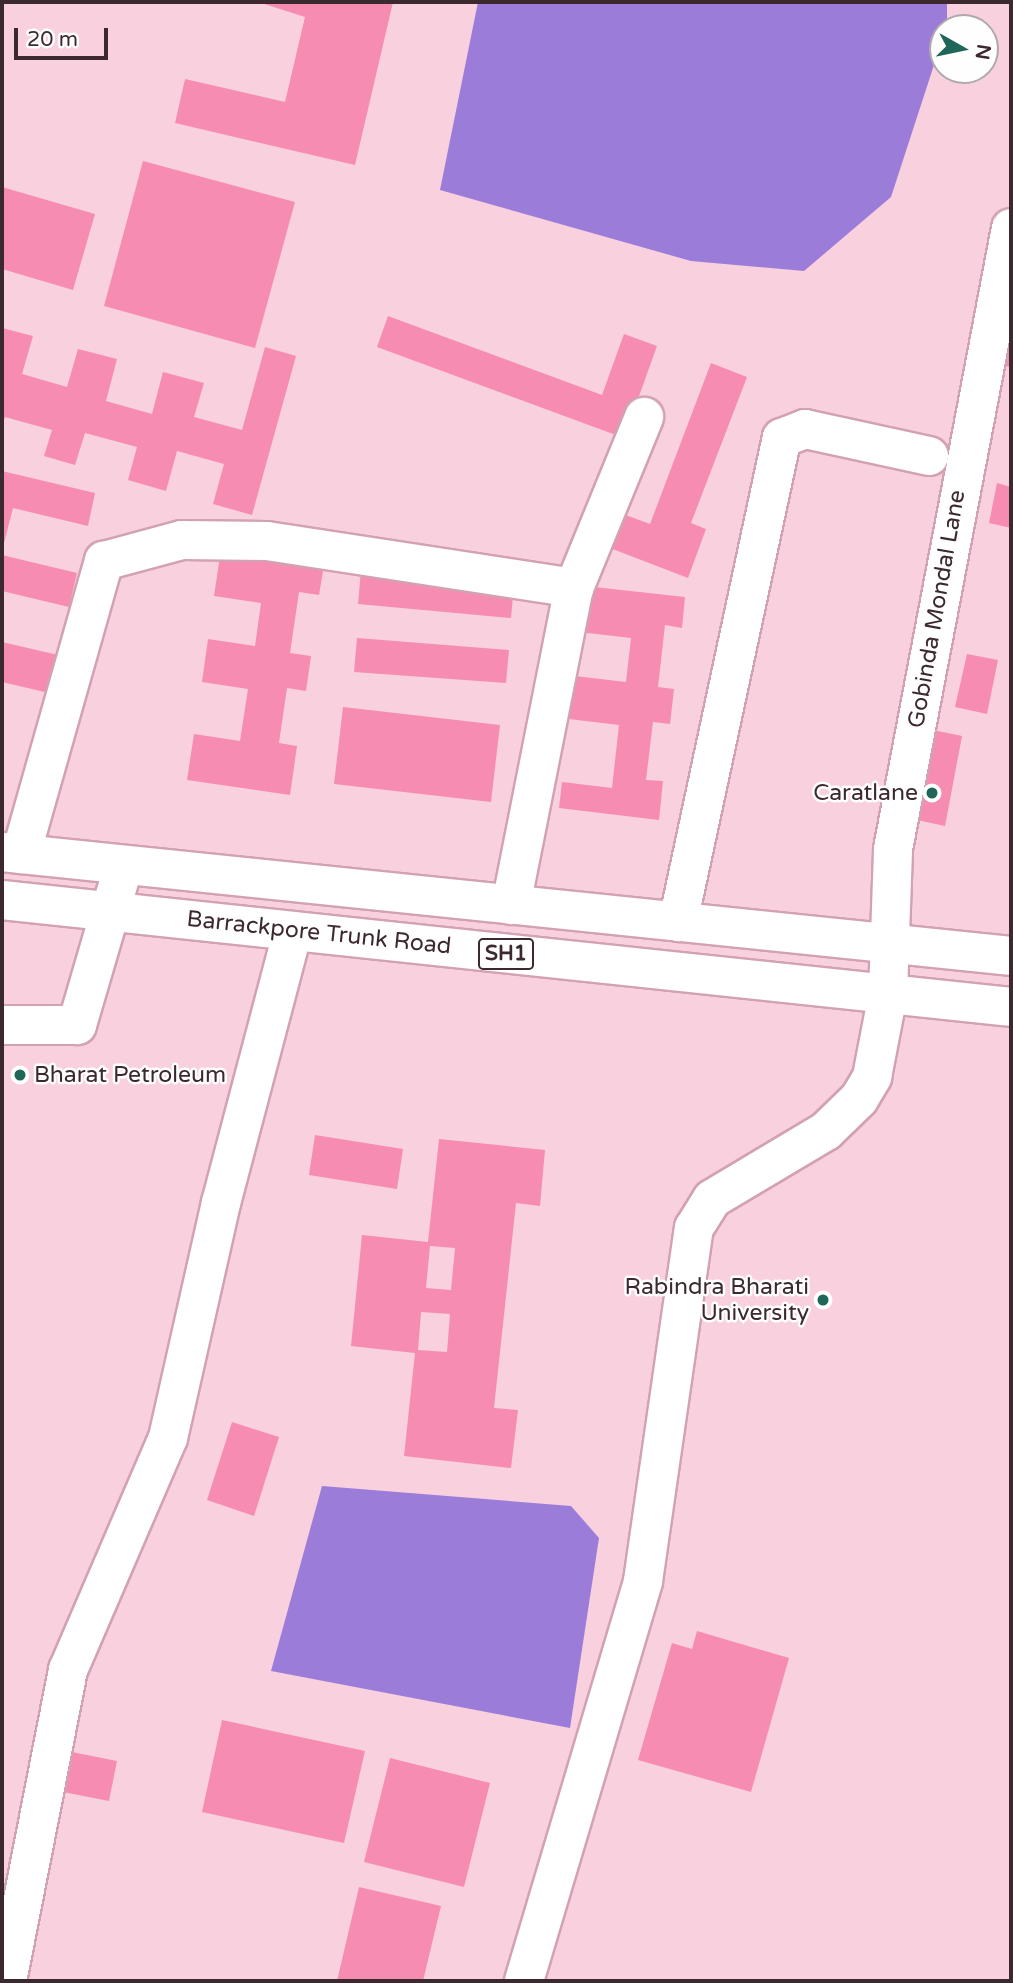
<!DOCTYPE html>
<html>
<head>
<meta charset="utf-8">
<style>
  body { margin:0 }
  #map { position:relative; width:1013px; height:1983px; overflow:hidden; background:#f9d0dd; font-family:"Varela Round",sans-serif }
  div>[style] { position:absolute }
  [style*='--x'] { left:calc(var(--x)*1px); top:calc(var(--y)*1px); width:calc(var(--w)*1px); rotate:calc(var(--a)*1deg) }
  .water>* { inset:0; background:#9b7cd9 }
  .building>* { inset:0; background:#f78cb3 }
  .roads { filter:drop-shadow(2px 0 #d2a2b2) drop-shadow(-2px 0 #d2a2b2) drop-shadow(0 2px #d2a2b2) drop-shadow(0 -2px #d2a2b2) }
  .minor>* { height:38px; margin:-19px; padding:0 19px; transform-origin:19px; border-radius:19px; background:#fff }
  .major>* { height:38px; margin:-19px; padding:0 19px; transform-origin:19px; border-radius:19px; background:#fff }
  .dots>* { width:19px; height:19px; translate:-50% -50%; box-sizing:border-box; border:4px solid #fefefe; border-radius:50% }
  span { translate:-50% -50%; white-space:nowrap; text-align:center; line-height:1.15; -webkit-text-stroke:5px #fefefe; paint-order:stroke }
  .shield-label span { padding:2px 5px; background:#fefefe; border:2px solid; border-radius:5px; -webkit-text-stroke-width:0 }
  .shield-label { font-size:21px; color:#3c292f; font-weight:700 }
  .street-label { font-size:23px; color:#3c292f }
  .poi-label { font-size:23px; color:#3c292f }
  .right { translate:-100% -50%; text-align:right }
  .left { translate:0 -50%; text-align:left }
  .frame { position:absolute; inset:0; border:4px solid #3c292f; pointer-events:none }
  .north { position:absolute; left:929px; top:14px; width:70px; height:70px; box-sizing:border-box; background:#fefefe; border:2px solid #b0a9ab; border-radius:50%; rotate:99deg; font-size:19px; font-weight:700; line-height:28px; text-align:center; color:#3c292f }
  .north::after { content:''; display:block; margin:auto; width:24px; height:32px; background:#206658; clip-path:polygon(50% 0,100% 100%,50% 72%,0 100%) }
  .scale { position:absolute; left:14px; top:28px; width:94px; height:32px; box-sizing:border-box; border:4px solid #3c292f; border-top:0; padding-left:9px; font-size:21px; line-height:24px; white-space:nowrap; color:#3c292f; -webkit-text-stroke:5px #fefefe; paint-order:stroke }
</style>
</head>
<body>
<div id="map">
  <div class="water">
    <i style="clip-path:polygon(478px 2px,947px 2px,947px 25px,891px 197px,804px 271px,691px 261px,440px 190px)"></i>
    <i style="clip-path:polygon(322px 1486px,571px 1506px,599px 1538px,570px 1728px,271px 1671px)"></i>
  </div>
  <div class="building">
    <i style="clip-path:polygon(258px 2px,393px 2px,355px 165px,175px 123px,185px 79px,285px 102px,305px 17px)"></i>
    <i style="clip-path:polygon(143px 161px,295px 202px,255px 348px,104px 306px)"></i>
    <i style="clip-path:polygon(2px 187px,95px 214px,73px 290px,2px 269px)"></i>
    <i style="clip-path:polygon(388px 316px,602px 395px,624px 334px,657px 346px,624px 438px,377px 347px)"></i>
    <i style="clip-path:polygon(1011px 321px,1011px 367px,996px 365px)"></i>
    <i style="clip-path:polygon(2px 328px,33px 336px,22px 374px,67px 387px,78px 349px,117px 359px,106px 401px,152px 414px,163px 372px,204px 383px,194px 417px,242px 430px,265px 347px,296px 356px,252px 515px,213px 504px,224px 464px,177px 451px,166px 491px,128px 480px,137px 447px,85px 433px,75px 465px,44px 456px,52px 430px,5px 417px,2px 426px)"></i>
    <i style="clip-path:polygon(711px 363px,747px 377px,691px 523px,706px 529px,688px 578px,610px 548px,623px 514px,650px 524px)"></i>
    <i style="clip-path:polygon(2px 471px,95px 493px,88px 526px,13px 508px,2px 551px)"></i>
    <i style="clip-path:polygon(997px 483px,1011px 487px,1011px 528px,989px 523px)"></i>
    <i style="clip-path:polygon(222px 543px,325px 559px,319px 595px,299px 592px,290px 653px,311px 656px,306px 691px,287px 688px,279px 743px,297px 746px,290px 795px,187px 780px,194px 734px,240px 741px,248px 689px,202px 682px,208px 639px,255px 646px,261px 603px,214px 596px)"></i>
    <i style="clip-path:polygon(2px 555px,77px 573px,69px 607px,2px 591px)"></i>
    <i style="clip-path:polygon(361px 570px,514px 585px,511px 618px,358px 604px)"></i>
    <i style="clip-path:polygon(585px 586px,685px 597px,682px 628px,665px 625px,658px 687px,674px 689px,670px 724px,653px 722px,646px 780px,663px 781px,659px 820px,559px 808px,562px 782px,612px 788px,619px 725px,569px 719px,575px 676px,626px 682px,631px 638px,579px 632px)"></i>
    <i style="clip-path:polygon(357px 638px,509px 650px,506px 683px,354px 672px)"></i>
    <i style="clip-path:polygon(2px 642px,58px 655px,49px 693px,2px 682px)"></i>
    <i style="clip-path:polygon(967px 654px,998px 660px,987px 714px,955px 707px)"></i>
    <i style="clip-path:polygon(343px 707px,500px 725px,491px 802px,334px 784px)"></i>
    <i style="clip-path:polygon(923px 728px,962px 736px,945px 826px,908px 818px)"></i>
    <i style="clip-path:polygon(315px 1135px,403px 1149px,397px 1189px,309px 1175px)"></i>
    <i style="clip-path:polygon(evenodd,439px 1139px,545px 1150px,540px 1206px,516px 1203px,494px 1408px,518px 1410px,511px 1468px,404px 1456px,415px 1353px,351px 1346px,362px 1235px,428px 1242px,439px 1139px,430px 1246px,455px 1248px,451px 1290px,426px 1288px,430px 1246px,439px 1139px,421px 1312px,450px 1314px,447px 1352px,418px 1350px,421px 1312px)"></i>
    <i style="clip-path:polygon(232px 1422px,279px 1437px,254px 1516px,207px 1500px)"></i>
    <i style="clip-path:polygon(697px 1631px,789px 1658px,751px 1792px,638px 1760px,672px 1643px,692px 1649px)"></i>
    <i style="clip-path:polygon(222px 1720px,365px 1751px,344px 1843px,202px 1812px)"></i>
    <i style="clip-path:polygon(72px 1752px,117px 1761px,109px 1801px,63px 1792px)"></i>
    <i style="clip-path:polygon(390px 1758px,490px 1783px,464px 1887px,364px 1862px)"></i>
    <i style="clip-path:polygon(359px 1887px,441px 1906px,423px 1981px,337px 1981px)"></i>
  </div>
  <div class="roads">
    <div class="minor">
      <i style="--x:21;--y:854;--w:305;--a:-74.2"></i>
      <i style="--x:104;--y:561;--w:81;--a:-15.1"></i>
      <i style="--x:182;--y:540;--w:85;--a:0.7"></i>
      <i style="--x:267;--y:541;--w:311;--a:8.7"></i>
      <i style="--x:511;--y:905;--w:323;--a:-78.8"></i>
      <i style="--x:574;--y:588;--w:185;--a:-67.7"></i>
      <i style="--x:678;--y:922;--w:495;--a:-77.9"></i>
      <i style="--x:782;--y:438;--w:25;--a:-21"></i>
      <i style="--x:805;--y:429;--w:127;--a:12.3"></i>
      <i style="--x:2;--y:1025;--w:75;--a:0"></i>
      <i style="--x:77;--y:1025;--w:164;--a:-73.7"></i>
      <i style="--x:7;--y:1981;--w:317;--a:-78.9"></i>
      <i style="--x:68;--y:1670;--w:253;--a:-66.7"></i>
      <i style="--x:168;--y:1438;--w:241;--a:-77.3"></i>
      <i style="--x:221;--y:1203;--w:281;--a:-75.2"></i>
      <i style="--x:524;--y:1981;--w:417;--a:-73.4"></i>
      <i style="--x:643;--y:1581;--w:357;--a:-81.8"></i>
      <i style="--x:694;--y:1228;--w:34;--a:-58"></i>
      <i style="--x:712;--y:1199;--w:133;--a:-30.8"></i>
      <i style="--x:826;--y:1131;--w:46;--a:-44.1"></i>
      <i style="--x:859;--y:1099;--w:26;--a:-59"></i>
      <i style="--x:872;--y:1077;--w:85;--a:-79.1"></i>
      <i style="--x:888;--y:994;--w:145;--a:-88"></i>
      <i style="--x:893;--y:849;--w:632;--a:-79.24"></i>
    </div>
    <div class="major">
      <i style="--x:2;--y:852;--w:1014;--a:5.88"></i>
      <i style="--x:2;--y:900;--w:1015;--a:6.05"></i>
    </div>
  </div>
  <div class="dots">
    <i style="left:932px;top:793px;background:#206658"></i>
    <i style="left:20px;top:1075px;background:#206658"></i>
    <i style="left:823px;top:1300px;background:#206658"></i>
  </div>
  <div class="shield-label">
    <span style="left:506px;top:954px">SH1</span>
  </div>
  <div class="street-label">
    <span style="left:937px;top:609px;rotate:-80deg">Gobinda Mondal Lane</span>
    <span style="left:319px;top:933px;rotate:6deg">Barrackpore Trunk Road</span>
  </div>
  <div class="poi-label">
    <span class="right" style="left:918px;top:793px">Caratlane</span>
    <span class="left" style="left:34px;top:1075px">Bharat Petroleum</span>
    <span class="right" style="left:809px;top:1300px">Rabindra Bharati<br>University</span>
  </div>
  <div class="frame"></div>
  <div class="north">N</div>
  <div class="scale">20 m</div>
</div>
</body>
</html>
